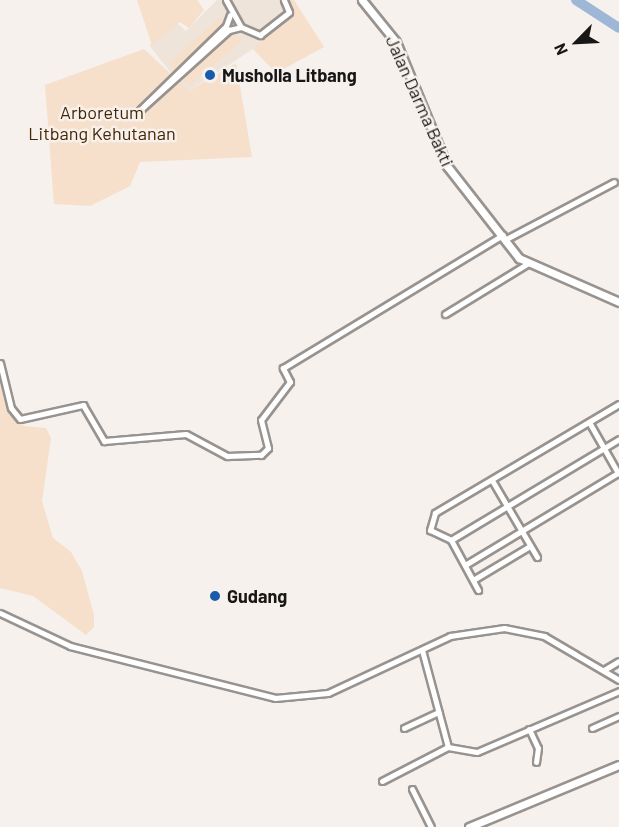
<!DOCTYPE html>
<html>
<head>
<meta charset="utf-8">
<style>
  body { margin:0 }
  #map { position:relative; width:619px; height:827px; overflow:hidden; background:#f6f1ec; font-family:Barlow,sans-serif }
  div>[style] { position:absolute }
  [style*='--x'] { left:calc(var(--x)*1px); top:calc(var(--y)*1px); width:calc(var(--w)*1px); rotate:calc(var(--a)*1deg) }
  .built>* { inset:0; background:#efe4da }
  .green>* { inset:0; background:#f6dfcb }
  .river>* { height:10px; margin:-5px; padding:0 5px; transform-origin:5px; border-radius:5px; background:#9fb7d6 }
  .roads { filter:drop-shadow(2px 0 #98938f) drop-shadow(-2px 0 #98938f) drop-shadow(0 2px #98938f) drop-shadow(0 -2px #98938f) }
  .minor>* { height:5px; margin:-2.5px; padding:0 2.5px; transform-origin:2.5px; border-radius:2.5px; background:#fff }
  .tertiary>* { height:7px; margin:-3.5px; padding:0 3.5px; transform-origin:3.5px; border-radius:3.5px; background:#fff }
  .dots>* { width:16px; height:16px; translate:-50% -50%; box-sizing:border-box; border:3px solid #f6f1ec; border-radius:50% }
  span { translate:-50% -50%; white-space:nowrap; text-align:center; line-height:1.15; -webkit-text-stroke:5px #f6f1ec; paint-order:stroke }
  .poi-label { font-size:18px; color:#191716; font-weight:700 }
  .left { translate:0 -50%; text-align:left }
  .street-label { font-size:18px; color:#191716 }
  .park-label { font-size:18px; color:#452502 }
  .north { position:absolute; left:547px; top:12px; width:60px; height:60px; -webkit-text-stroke:4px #f6f1ec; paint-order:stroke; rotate:246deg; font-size:16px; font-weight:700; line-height:24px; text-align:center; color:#191716 }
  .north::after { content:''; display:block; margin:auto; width:21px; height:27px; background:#191716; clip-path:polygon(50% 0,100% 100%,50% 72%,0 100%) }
</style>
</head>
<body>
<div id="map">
  <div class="built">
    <i style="clip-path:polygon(217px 0,282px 0,289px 12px,253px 49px,189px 91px,199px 109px,149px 45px,177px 23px,186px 31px)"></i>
  </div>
  <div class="green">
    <i style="clip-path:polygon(137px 0,197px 0,204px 10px,189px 28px,180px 22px,152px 45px)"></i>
    <i style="clip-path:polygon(283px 0,294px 0,324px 47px,276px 73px,253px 49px,291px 10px)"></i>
    <i style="clip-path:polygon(220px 17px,242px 41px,189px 86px,169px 63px)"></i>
    <i style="clip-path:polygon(144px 49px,189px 91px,236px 63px,252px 157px,140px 162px,130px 186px,90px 206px,54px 204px,45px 85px)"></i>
    <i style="clip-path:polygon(0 381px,7px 409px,24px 426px,46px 428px,51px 438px,42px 501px,53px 538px,71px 552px,82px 571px,94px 615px,94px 627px,86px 635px,33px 596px,0 588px)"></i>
  </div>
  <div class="river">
    <i style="--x:576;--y:0;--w:51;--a:33.1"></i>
  </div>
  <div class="roads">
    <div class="minor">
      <i style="--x:226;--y:0;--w:31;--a:61"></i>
      <i style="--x:241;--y:27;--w:21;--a:23"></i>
      <i style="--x:260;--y:35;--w:37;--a:-38"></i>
      <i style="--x:289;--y:12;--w:13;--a:-113"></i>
      <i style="--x:230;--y:15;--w:12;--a:110"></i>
      <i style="--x:226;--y:26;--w:120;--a:135.7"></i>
      <i style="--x:140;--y:110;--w:120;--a:-42"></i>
      <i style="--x:229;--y:30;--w:12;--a:-14"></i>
      <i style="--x:506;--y:239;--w:122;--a:-27.8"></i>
      <i style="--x:445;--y:314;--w:96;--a:-31.4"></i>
      <i style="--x:0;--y:363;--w:46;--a:76.3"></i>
      <i style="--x:11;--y:408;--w:14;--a:51"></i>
      <i style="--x:20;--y:419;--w:65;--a:-12.5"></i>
      <i style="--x:83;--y:405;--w:42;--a:59.7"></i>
      <i style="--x:104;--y:441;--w:82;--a:-4.9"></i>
      <i style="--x:186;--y:434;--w:47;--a:28.2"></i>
      <i style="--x:227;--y:456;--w:34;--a:-2"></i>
      <i style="--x:261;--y:455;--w:10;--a:-45"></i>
      <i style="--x:268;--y:448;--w:29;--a:-104"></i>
      <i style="--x:261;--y:420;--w:48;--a:-52.7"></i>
      <i style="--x:290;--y:382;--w:16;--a:-117"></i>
      <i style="--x:283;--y:368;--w:257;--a:-31.2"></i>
      <i style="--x:619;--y:404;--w:214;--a:149.4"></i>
      <i style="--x:435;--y:513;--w:18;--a:106"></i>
      <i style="--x:430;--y:530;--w:23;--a:25"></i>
      <i style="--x:451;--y:540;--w:196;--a:-31"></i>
      <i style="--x:589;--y:422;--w:59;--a:60.4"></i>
      <i style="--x:493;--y:482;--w:87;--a:59.6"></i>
      <i style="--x:451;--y:540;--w:57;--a:61.6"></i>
      <i style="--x:465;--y:565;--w:180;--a:-31.1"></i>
      <i style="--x:473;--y:580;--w:66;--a:-30.8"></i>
      <i style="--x:0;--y:613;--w:77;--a:25.2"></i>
      <i style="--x:70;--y:646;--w:211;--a:14.2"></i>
      <i style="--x:275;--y:698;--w:53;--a:-5.4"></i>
      <i style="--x:328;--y:693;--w:135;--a:-25"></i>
      <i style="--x:450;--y:636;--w:55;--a:-8.4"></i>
      <i style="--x:504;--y:628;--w:41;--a:11.3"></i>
      <i style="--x:544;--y:636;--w:87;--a:30.4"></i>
      <i style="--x:422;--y:650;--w:100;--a:75"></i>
      <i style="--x:604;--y:670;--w:17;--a:-31"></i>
      <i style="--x:404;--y:728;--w:38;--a:-25"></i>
      <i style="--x:592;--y:728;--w:30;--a:-24"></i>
      <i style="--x:529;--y:729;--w:21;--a:65"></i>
      <i style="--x:538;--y:748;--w:14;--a:98"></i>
      <i style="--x:382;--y:781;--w:74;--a:-27.3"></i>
      <i style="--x:448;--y:747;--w:29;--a:10"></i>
      <i style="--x:477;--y:752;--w:155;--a:-23.2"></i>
      <i style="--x:412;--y:789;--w:42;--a:63.4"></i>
    </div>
    <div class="tertiary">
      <i style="--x:362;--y:0;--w:54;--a:51"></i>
      <i style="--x:396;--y:42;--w:134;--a:67.6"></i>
      <i style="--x:447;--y:166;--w:117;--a:52"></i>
      <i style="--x:519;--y:258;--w:109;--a:23.7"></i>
      <i style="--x:469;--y:827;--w:162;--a:-22.5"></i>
    </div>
  </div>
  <div class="dots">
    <i style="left:210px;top:75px;background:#195bab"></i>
    <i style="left:215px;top:596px;background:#195bab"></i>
  </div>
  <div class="poi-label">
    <span class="left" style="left:222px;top:75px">Musholla Litbang</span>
    <span class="left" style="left:227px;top:596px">Gudang</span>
  </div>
  <div class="street-label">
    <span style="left:420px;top:101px;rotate:66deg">Jalan Darma Bakti</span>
  </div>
  <div class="park-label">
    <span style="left:102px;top:123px">Arboretum<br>Litbang Kehutanan</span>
  </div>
  <div class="north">N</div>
</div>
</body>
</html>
